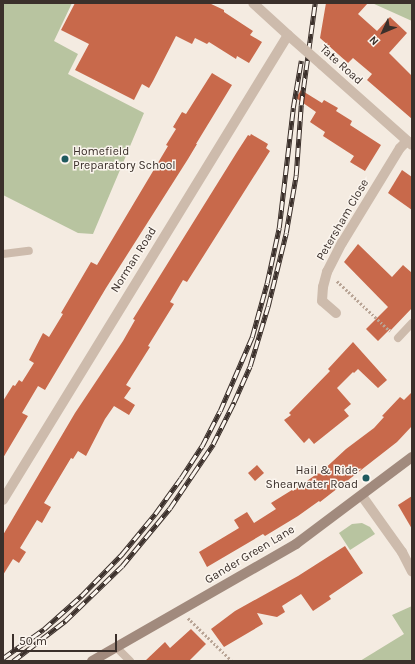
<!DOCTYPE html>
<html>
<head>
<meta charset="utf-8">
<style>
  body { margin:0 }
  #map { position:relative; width:415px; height:664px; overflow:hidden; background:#f4ebe1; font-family:Karla,sans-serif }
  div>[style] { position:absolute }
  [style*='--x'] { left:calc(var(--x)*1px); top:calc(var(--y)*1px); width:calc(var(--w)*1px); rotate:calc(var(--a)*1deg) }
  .green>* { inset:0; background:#b8c4a0 }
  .building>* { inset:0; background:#c8694b }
  .path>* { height:2.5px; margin-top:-1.25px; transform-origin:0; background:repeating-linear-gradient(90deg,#b9a596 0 2px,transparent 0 4px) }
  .lane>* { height:8px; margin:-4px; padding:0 4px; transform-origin:4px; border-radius:4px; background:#cdbbac }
  .street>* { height:10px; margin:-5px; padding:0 5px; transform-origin:5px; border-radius:5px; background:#cdbbac }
  .secondary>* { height:10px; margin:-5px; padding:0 5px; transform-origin:5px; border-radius:5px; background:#a18a7d }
  .rail>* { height:4.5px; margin-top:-2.25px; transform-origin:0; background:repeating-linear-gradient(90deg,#fbf5ee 0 9px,#3b302b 0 18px); box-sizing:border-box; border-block:1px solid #3b302b }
  .street-bridge>* { height:10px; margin:-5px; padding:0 5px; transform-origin:5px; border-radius:5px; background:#cdbbac }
  .dots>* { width:11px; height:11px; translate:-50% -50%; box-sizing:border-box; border:2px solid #fbf5ee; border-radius:50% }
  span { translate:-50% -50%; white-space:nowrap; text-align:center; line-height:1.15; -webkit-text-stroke:3px #fbf5ee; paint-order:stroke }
  .street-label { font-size:12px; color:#3b302b }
  .poi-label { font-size:12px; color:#3b302b }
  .left { translate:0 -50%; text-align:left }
  .right { translate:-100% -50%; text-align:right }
  .frame { position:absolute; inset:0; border:4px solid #3b302b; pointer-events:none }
  .north { position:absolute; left:363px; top:12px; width:40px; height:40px; -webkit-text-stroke:3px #fbf5ee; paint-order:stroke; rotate:226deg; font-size:11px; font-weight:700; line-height:16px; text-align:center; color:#3b302b }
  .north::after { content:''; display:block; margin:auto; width:14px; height:18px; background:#3b302b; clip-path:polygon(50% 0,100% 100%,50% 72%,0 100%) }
  .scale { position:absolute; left:12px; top:634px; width:105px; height:18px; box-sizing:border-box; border:2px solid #3b302b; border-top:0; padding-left:5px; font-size:12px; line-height:14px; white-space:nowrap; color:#3b302b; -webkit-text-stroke:3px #fbf5ee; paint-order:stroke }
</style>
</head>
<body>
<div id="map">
  <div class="green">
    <i style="clip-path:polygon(3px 3px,72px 3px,54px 41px,78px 54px,68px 74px,144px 113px,93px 234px,78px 233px,3px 195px)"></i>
    <i style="clip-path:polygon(372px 3px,412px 3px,412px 21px)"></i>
    <i style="clip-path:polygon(362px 523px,370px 527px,375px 534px,350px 550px,339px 533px,352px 524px)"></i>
    <i style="clip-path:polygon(412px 606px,412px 661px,360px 661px,404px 634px,392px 615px)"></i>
  </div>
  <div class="building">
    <i style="clip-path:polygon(75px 3px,209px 3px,224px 10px,224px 12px,253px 31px,250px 35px,262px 42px,249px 63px,237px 56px,236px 59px,209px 42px,207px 44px,195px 38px,192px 44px,176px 36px,153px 81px,149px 88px,142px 84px,134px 100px,75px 70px,89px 44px,61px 30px)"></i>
    <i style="clip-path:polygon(326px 3px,368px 3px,358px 14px,377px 31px,390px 17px,407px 33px,389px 53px,412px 76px,412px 119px,367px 80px,372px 74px,353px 58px,348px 63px,320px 38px)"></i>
    <i style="clip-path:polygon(212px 73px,232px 85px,196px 144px,197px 144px,188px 159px,106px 288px,45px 390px,38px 386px,22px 413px,28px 416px,3px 458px,3px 401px,13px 385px,15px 386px,19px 380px,22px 382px,34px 363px,29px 360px,43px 333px,49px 337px,63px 314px,61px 313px,91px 262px,97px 265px,168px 146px,166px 145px,176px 129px,173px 127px,182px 112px,186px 114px)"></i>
    <i style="clip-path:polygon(301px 90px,322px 103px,324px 100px,338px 108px,336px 111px,352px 121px,350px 125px,381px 145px,365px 171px,350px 162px,354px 156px,323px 136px,325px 132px,310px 122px,316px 112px,296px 98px)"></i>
    <i style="clip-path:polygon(251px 134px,268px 144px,266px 148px,270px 151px,187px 282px,183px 280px,170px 302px,174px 304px,148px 346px,150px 347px,126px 385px,131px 388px,124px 398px,135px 405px,129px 415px,114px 406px,105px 419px,86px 456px,78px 451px,73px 459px,71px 458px,44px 503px,51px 507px,42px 523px,37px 520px,20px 548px,26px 552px,19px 563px,13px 559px,3px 575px,3px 535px,75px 413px,123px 341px,135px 320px,133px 319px,237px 152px,248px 135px,250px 136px)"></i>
    <i style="clip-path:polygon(402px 170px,412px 177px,412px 210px,388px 193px)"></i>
    <i style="clip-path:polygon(358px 244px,392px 277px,403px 265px,412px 273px,412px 308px,391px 330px,390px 329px,378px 341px,366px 329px,388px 307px,344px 262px)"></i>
    <i style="clip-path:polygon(353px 342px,387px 380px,378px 388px,358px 369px,354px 373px,353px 372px,337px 388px,351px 404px,344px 410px,349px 416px,314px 444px,309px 438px,304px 443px,284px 420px,291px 415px,289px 413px,330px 371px,328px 369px)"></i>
    <i style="clip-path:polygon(412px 392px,412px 426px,397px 442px,320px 502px,319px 501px,298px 516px,265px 536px,263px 534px,207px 567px,199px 552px,239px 528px,234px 520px,247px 512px,254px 523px,276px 509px,271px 503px,292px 490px,293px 491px,318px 473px,319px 474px,346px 449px,374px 428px,384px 417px,382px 416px,400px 397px,404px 400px)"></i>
    <i style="clip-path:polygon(257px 465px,264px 473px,255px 481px,248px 473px)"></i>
    <i style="clip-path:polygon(412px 496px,412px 529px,398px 505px)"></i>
    <i style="clip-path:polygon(345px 546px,363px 573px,329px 596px,331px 599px,313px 611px,301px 594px,282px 606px,285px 612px,277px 617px,257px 613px,263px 624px,224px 647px,211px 629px,235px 611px,298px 576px)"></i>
    <i style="clip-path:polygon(191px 629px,206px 644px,189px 661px,145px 661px,165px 642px,170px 648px)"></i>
  </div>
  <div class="path">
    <i style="--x:337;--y:281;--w:73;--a:43.3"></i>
    <i style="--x:188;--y:618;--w:62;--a:44.3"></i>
  </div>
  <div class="lane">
    <i style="--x:3;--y:254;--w:26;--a:-7"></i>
    <i style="--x:398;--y:338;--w:21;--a:-47"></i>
    <i style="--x:116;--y:647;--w:20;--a:45"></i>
  </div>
  <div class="street">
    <i style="--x:322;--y:65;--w:120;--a:41.6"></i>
    <i style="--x:336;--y:313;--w:18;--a:-139"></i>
    <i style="--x:322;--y:301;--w:14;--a:-86"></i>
    <i style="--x:323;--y:287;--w:16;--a:-75"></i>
    <i style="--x:327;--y:272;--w:33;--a:-63"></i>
    <i style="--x:342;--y:243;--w:111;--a:-58.6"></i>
    <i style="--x:400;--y:148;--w:10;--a:-45"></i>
    <i style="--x:362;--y:496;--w:69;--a:54.5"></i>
    <i style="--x:402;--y:552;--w:22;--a:63"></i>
    <i style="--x:3;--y:500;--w:545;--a:-58.5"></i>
    <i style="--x:288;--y:35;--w:47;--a:-137.6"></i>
  </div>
  <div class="secondary">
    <i style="--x:92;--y:661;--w:235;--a:-29.8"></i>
    <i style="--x:296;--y:544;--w:145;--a:-36.9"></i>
  </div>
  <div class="rail">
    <i style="--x:3;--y:658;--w:50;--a:-35.3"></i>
    <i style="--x:44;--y:629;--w:50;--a:-41.7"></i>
    <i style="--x:81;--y:596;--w:59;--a:-45.7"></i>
    <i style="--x:122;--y:554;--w:52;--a:-50.5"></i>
    <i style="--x:155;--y:514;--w:44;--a:-54.2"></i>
    <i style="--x:181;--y:478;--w:38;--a:-57"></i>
    <i style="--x:202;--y:446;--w:39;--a:-63"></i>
    <i style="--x:220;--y:411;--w:81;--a:-66.6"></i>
    <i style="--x:252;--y:337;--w:56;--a:-74.5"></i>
    <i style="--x:267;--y:283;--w:56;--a:-77.7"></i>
    <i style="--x:279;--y:228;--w:121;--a:-83.3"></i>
    <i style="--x:293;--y:108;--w:48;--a:-80.3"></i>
    <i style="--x:13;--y:661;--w:66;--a:-37.6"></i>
    <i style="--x:65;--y:621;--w:79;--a:-44"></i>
    <i style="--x:122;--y:566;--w:75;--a:-50.4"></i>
    <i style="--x:170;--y:508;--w:41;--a:-55.9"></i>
    <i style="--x:193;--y:474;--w:36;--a:-56"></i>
    <i style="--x:213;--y:444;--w:47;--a:-63.4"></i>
    <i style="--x:234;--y:402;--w:39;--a:-66"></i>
    <i style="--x:250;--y:366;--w:63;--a:-73.3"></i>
    <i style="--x:268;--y:306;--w:75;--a:-76.1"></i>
    <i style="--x:286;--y:233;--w:59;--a:-80.2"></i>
    <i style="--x:296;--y:175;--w:70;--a:-85.9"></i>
    <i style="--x:301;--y:105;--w:103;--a:-82.2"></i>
  </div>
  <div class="street-bridge">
    <i style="--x:288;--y:35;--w:45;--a:41.4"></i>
  </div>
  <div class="dots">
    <i style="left:65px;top:159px;background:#1f5a5e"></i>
    <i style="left:366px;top:478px;background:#1f5a5e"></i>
  </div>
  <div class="street-label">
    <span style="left:341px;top:65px;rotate:42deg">Tate Road</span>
    <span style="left:343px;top:220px;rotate:-60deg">Petersham Close</span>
    <span style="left:134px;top:260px;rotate:-58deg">Norman Road</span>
    <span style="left:250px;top:555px;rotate:-31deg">Gander Green Lane</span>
  </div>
  <div class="poi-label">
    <span class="left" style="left:73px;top:159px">Homefield<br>Preparatory School</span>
    <span class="right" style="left:358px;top:478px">Hail &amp; Ride<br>Shearwater Road</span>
  </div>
  <div class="frame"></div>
  <div class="north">N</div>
  <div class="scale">50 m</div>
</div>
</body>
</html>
